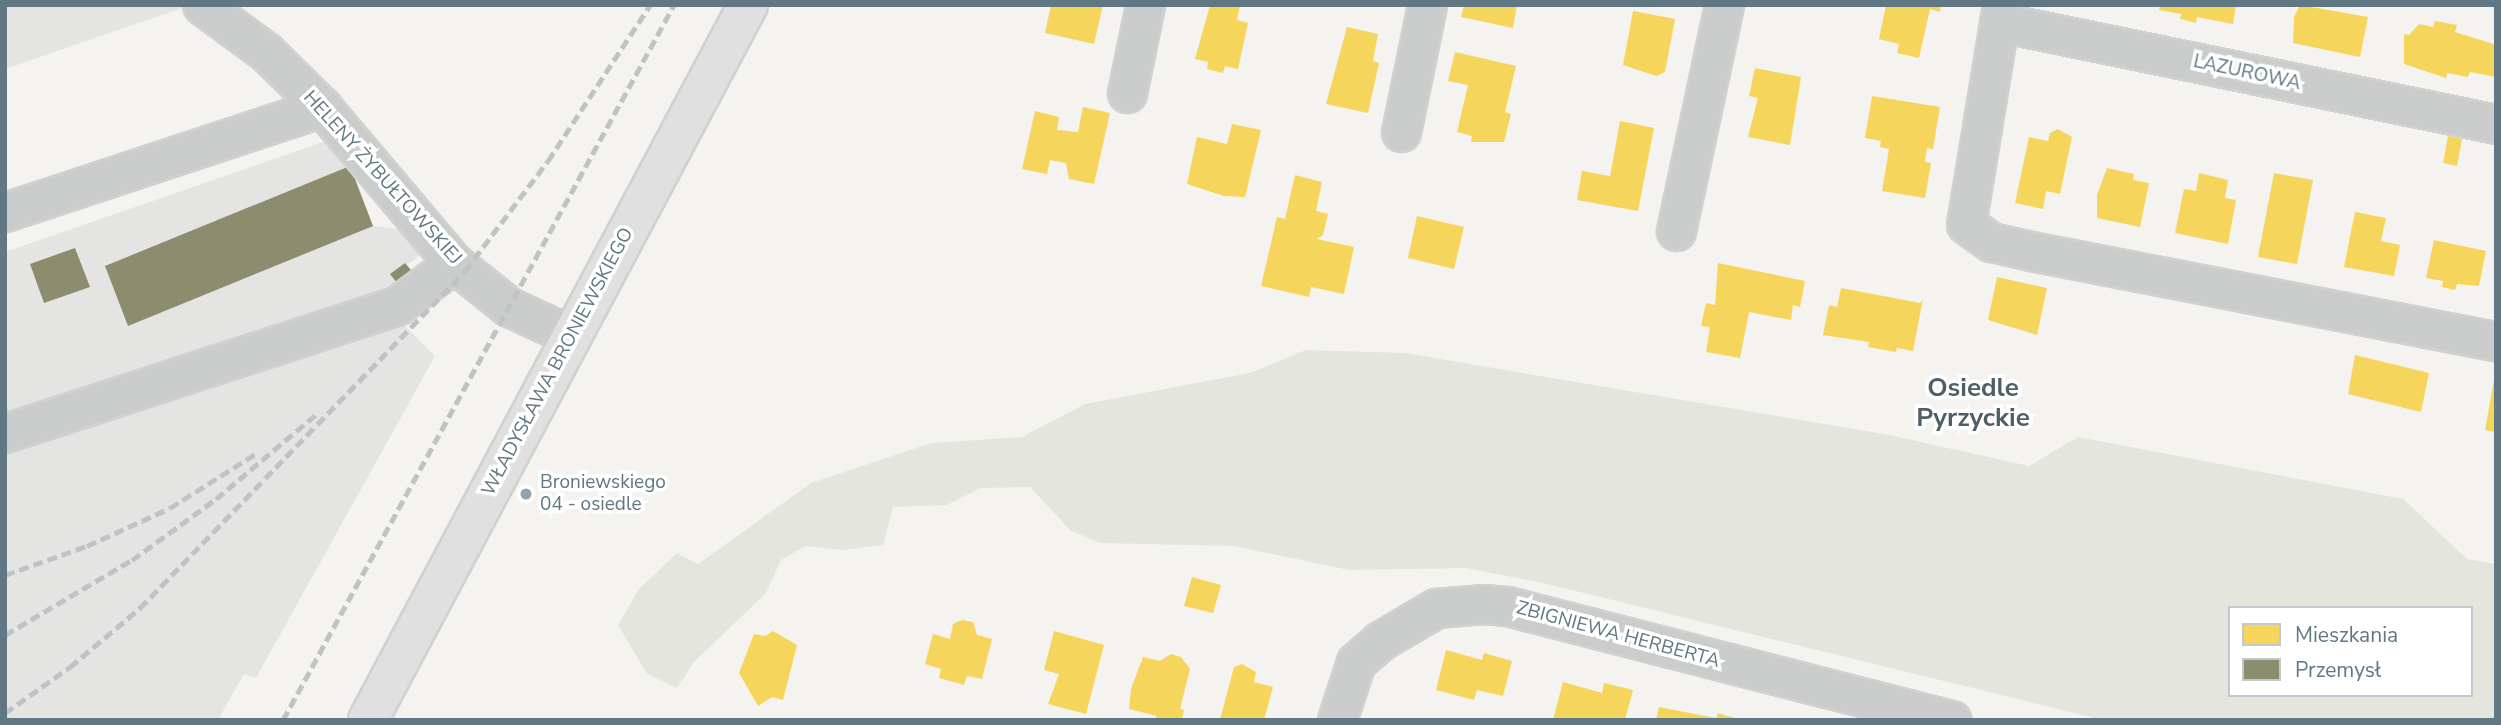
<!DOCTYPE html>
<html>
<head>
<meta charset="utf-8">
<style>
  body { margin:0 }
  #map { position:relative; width:2501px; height:725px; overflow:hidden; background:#f4f3f0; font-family:"Nunito Sans",sans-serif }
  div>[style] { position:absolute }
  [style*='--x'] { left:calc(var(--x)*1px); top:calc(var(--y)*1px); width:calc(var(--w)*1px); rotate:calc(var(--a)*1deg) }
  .built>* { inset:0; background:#e4e5e3 }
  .green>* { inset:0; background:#e4e6de }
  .homes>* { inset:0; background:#f6d55c }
  .industry>* { inset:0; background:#8c8c6e }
  .roads { filter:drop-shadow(2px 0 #d0d1d0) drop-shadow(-2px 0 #d0d1d0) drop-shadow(0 2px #d0d1d0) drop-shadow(0 -2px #d0d1d0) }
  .minor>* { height:37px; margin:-18.5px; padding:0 18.5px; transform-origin:18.5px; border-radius:18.5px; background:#cbcccc }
  .major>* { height:38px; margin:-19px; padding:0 19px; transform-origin:19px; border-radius:19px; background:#e0e0e0 }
  .rail>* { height:5px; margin-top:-2.5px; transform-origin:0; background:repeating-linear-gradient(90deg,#c0c2c3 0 10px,transparent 0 15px) }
  .dots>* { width:19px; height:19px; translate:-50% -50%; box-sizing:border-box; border:4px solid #fff; border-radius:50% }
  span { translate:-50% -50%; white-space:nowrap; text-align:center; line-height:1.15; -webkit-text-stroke:7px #fff; paint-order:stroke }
  .street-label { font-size:19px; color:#607784 }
  .poi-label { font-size:19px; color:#607784 }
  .left { translate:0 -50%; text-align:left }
  .district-label { font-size:26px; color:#4f5f68; font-weight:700 }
  .frame { position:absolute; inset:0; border:7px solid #607784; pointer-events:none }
  .legend { position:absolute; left:2228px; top:606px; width:245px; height:91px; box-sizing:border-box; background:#fff; border:2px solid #bfc9ce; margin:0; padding:9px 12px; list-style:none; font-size:21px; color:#607784 }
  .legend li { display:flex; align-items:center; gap:14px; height:35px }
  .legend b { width:35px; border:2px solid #bfc9ce }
</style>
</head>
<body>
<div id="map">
  <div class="built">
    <i style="clip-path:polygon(5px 5px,183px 5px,185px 7px,5px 69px)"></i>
    <i style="clip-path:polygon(329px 140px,350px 166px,373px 226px,406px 230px,423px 253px,407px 265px,419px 278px,402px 323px,435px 356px,256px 678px,244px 674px,218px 720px,5px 720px,5px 252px)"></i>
  </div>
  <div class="green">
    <i style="clip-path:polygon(evenodd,1306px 350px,1405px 353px,1889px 435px,2029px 466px,2078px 437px,2403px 499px,2467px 559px,2496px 564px,2496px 720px,2103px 720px,1543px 583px,1466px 568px,1349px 570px,1234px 546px,1100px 543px,1070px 530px,1030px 487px,981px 488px,947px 505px,893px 507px,883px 545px,842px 550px,806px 546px,781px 560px,766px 593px,694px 662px,677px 688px,647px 674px,618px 625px,639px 589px,677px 553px,698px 564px,811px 483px,931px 443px,1022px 437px,1085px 404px,1250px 373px,1306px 350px,2230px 608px,2471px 608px,2471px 695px,2230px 695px,2230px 608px)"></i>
  </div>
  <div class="homes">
    <i style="clip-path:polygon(1051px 5px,1103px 5px,1094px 44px,1045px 33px)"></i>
    <i style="clip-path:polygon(1210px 5px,1240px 5px,1237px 20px,1248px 23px,1238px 69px,1225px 66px,1223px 73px,1207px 69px,1208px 62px,1195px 59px)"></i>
    <i style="clip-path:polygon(1464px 5px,1517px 5px,1513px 28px,1461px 17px)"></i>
    <i style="clip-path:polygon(1886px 5px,1941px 5px,1940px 12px,1930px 9px,1919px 58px,1897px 53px,1899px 44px,1879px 39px)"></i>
    <i style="clip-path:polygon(2160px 5px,2236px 5px,2233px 24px,2197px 17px,2196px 23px,2180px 19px,2181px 14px,2159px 10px)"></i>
    <i style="clip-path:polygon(2300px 5px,2368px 17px,2360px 57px,2293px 43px,2294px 17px)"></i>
    <i style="clip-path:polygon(1633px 11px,1675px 19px,1665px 72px,1656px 76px,1623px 65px)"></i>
    <i style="clip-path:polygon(2435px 21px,2457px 25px,2455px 32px,2496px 45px,2496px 77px,2470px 72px,2468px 77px,2447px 73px,2446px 78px,2404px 64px,2404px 34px,2409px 35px,2419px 24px,2433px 27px)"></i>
    <i style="clip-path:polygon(1347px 27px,1378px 34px,1373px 61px,1379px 63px,1368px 113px,1326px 104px)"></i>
    <i style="clip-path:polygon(1455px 52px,1516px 66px,1505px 112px,1511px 114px,1504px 142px,1471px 142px,1472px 136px,1457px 132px,1468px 85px,1448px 81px)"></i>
    <i style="clip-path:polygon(1755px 68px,1801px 77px,1790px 145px,1748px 137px,1758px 98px,1749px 96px)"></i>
    <i style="clip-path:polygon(1872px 96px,1940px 107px,1933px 149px,1927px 148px,1925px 162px,1931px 163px,1925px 198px,1882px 191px,1889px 149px,1880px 147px,1881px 141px,1865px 138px)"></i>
    <i style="clip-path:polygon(1083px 107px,1110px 113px,1094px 184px,1069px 179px,1066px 163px,1050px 160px,1047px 174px,1022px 169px,1035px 111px,1059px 117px,1057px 130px,1078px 132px)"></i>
    <i style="clip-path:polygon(1620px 121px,1654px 128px,1638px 211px,1577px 200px,1582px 171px,1610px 176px)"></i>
    <i style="clip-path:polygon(1232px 124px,1261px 130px,1245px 197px,1224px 196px,1187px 184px,1197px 137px,1227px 144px)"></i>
    <i style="clip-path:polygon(2058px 129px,2072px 137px,2060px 194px,2046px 191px,2043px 209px,2015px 203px,2029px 137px,2048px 141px,2050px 133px)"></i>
    <i style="clip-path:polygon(2448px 136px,2462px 139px,2457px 166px,2443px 163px)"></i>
    <i style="clip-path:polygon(2107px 168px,2134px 174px,2133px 180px,2149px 183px,2140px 227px,2097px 218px,2097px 195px)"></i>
    <i style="clip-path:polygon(2199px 173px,2228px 180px,2225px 198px,2236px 200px,2228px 244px,2175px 233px,2184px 189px,2196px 191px)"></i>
    <i style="clip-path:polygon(2274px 173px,2313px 180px,2297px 264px,2258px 257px)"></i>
    <i style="clip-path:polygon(1295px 175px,1322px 182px,1316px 211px,1328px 214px,1323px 235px,1317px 239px,1354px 247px,1344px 294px,1311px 287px,1309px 297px,1261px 286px,1277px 217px,1285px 219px)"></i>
    <i style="clip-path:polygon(2355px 212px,2386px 218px,2381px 241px,2400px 245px,2394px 276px,2344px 267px)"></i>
    <i style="clip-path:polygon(1417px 216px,1464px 227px,1454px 269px,1408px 258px)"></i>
    <i style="clip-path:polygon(2434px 240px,2486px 251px,2479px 286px,2457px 284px,2455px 290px,2442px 287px,2443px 281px,2426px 278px)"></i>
    <i style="clip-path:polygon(1718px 263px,1805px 281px,1800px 307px,1793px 305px,1791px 320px,1749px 312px,1740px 358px,1706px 352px,1710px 327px,1701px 326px,1706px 303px,1715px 305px)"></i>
    <i style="clip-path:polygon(1997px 277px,2047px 288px,2037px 335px,1988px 320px)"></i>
    <i style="clip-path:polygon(1841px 288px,1920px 303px,1923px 299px,1913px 351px,1897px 348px,1896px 352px,1868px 347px,1869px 342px,1823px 335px,1829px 305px,1837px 307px)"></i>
    <i style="clip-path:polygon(2355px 355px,2429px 373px,2421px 412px,2348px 394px)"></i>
    <i style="clip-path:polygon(2494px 380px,2496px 381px,2496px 432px,2485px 430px)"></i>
    <i style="clip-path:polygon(1192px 577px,1221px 585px,1213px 613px,1184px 606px)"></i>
    <i style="clip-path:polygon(962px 620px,973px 622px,977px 635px,992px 639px,982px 679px,967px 676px,964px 685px,939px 678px,941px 669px,925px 664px,933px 634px,950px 639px,953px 624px)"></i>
    <i style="clip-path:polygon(773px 631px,797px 645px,783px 700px,772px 697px,758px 706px,739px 673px,754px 634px,765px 636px)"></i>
    <i style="clip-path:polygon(1054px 631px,1104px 645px,1086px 714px,1048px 704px,1059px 674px,1044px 670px)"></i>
    <i style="clip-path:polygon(1446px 650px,1482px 660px,1484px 653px,1512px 661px,1503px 696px,1477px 690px,1474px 700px,1436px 690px)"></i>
    <i style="clip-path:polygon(1171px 654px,1181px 657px,1190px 669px,1180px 709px,1184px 710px,1182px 720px,1155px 720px,1157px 716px,1129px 709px,1131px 689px,1143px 657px,1160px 661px)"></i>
    <i style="clip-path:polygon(1242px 664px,1256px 672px,1254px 682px,1273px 687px,1264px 720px,1220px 720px,1234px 667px)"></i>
    <i style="clip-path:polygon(1563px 682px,1602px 693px,1604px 683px,1633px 690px,1625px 720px,1553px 720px)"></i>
    <i style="clip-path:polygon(1659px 707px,1716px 718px,1718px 713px,1741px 720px,1656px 720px)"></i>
  </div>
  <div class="industry">
    <i style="clip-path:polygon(350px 166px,373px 226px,128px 326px,105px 266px)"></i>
    <i style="clip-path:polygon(75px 248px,90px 287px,44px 303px,30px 264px)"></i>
    <i style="clip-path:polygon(405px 263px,420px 281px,404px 292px,390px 274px)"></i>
  </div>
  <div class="roads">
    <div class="minor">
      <i style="--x:202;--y:5;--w:79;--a:36.3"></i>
      <i style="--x:266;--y:52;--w:78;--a:44.5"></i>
      <i style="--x:322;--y:107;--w:204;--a:49.8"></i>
      <i style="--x:454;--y:263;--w:70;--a:38.7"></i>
      <i style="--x:509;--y:307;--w:69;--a:24.7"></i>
      <i style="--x:2002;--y:5;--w:222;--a:99.3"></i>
      <i style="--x:1966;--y:224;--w:31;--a:36"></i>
      <i style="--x:1991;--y:242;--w:41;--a:12.7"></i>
      <i style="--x:2031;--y:251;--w:474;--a:11"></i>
      <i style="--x:1999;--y:22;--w:507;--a:11.6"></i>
      <i style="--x:1127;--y:93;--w:90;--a:-78.4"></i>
      <i style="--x:1401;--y:132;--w:130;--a:-78.4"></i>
      <i style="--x:5;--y:212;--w:334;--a:-18.3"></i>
      <i style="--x:1676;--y:231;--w:231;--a:-78"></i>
      <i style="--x:5;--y:433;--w:413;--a:-18"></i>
      <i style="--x:398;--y:305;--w:70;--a:-36.9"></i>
      <i style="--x:1337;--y:720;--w:61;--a:-71.9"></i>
      <i style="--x:1356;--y:662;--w:32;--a:-41"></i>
      <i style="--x:1380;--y:641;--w:65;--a:-30.5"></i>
      <i style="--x:1436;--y:608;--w:48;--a:-4.8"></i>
      <i style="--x:1484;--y:604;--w:23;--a:5"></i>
      <i style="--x:1507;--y:606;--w:459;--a:14.4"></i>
    </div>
    <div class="major">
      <i style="--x:368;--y:720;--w:810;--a:-62.01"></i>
    </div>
  </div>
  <div class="rail">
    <i style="--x:5;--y:575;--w:87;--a:-19.5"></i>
    <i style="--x:87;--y:546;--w:91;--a:-24.6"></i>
    <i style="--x:170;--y:508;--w:103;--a:-32.3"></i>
    <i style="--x:5;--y:635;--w:147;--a:-30.6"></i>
    <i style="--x:132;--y:560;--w:104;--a:-36"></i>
    <i style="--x:216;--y:499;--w:135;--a:-40.2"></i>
    <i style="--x:5;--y:713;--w:80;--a:-35.3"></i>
    <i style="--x:70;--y:667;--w:92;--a:-40.1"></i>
    <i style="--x:140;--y:608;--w:468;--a:-46"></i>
    <i style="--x:465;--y:271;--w:138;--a:-53"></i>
    <i style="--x:548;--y:161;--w:186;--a:-56.8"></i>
    <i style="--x:283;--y:720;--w:815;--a:-61.33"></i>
  </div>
  <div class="dots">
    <i style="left:526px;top:494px;background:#94a2aa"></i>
  </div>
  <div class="street-label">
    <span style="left:2247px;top:73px;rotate:12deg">LAZUROWA</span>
    <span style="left:382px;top:178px;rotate:48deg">HELENY ŻYBUŁTOWSKIEJ</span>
    <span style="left:558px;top:362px;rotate:-62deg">WŁADYSŁAWA BRONIEWSKIEGO</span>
    <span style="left:1618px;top:635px;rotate:15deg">ZBIGNIEWA HERBERTA</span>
  </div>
  <div class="poi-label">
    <span class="left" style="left:540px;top:494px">Broniewskiego<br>04 - osiedle</span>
  </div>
  <div class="district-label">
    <span style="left:1973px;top:403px">Osiedle<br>Pyrzyckie</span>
  </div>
  <div class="frame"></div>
  <ul class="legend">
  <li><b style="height:19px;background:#f6d55c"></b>Mieszkania</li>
  <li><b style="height:19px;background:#8c8c6e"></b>Przemysł</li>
  </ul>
</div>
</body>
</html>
